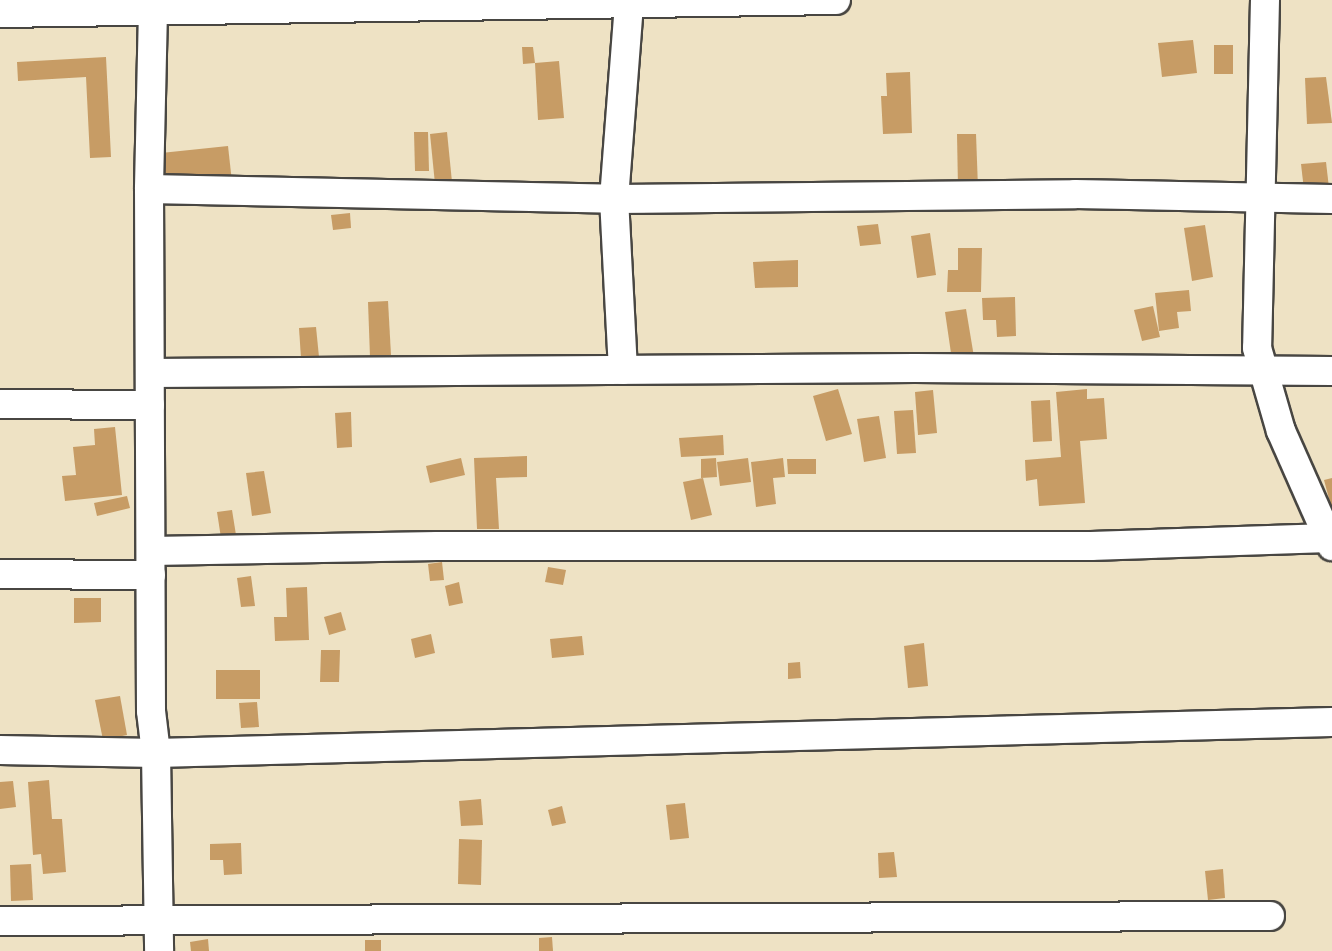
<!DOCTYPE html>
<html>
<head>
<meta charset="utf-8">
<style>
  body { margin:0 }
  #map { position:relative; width:1332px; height:951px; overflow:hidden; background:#eee2c4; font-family:"Libre Bodoni",serif }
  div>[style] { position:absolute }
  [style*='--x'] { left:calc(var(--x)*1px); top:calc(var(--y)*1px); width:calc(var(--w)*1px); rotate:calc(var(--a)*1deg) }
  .building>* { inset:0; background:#c79c65 }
  .roads { filter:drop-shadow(2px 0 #484642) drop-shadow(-2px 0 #484642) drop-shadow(0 2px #484642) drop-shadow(0 -2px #484642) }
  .minor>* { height:28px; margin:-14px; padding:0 14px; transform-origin:14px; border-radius:14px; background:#fff }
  span { translate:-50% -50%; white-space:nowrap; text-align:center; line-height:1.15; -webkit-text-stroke:5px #f7f3e8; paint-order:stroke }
</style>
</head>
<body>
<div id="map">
  <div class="building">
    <i style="clip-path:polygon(1193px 40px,1197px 73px,1162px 77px,1158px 43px)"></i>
    <i style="clip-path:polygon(1214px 45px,1233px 45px,1233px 74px,1214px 74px)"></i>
    <i style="clip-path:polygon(522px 47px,533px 47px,535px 63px,559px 61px,564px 118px,538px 120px,535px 63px,523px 64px)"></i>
    <i style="clip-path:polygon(106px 57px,111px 157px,90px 158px,86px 77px,18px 81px,17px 62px)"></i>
    <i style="clip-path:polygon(910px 72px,912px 133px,883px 134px,881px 96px,887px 96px,886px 73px)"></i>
    <i style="clip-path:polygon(1326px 77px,1332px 123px,1307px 124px,1305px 78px)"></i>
    <i style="clip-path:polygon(414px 132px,428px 132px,429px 171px,415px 171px)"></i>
    <i style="clip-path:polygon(447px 132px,452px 182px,435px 184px,430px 134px)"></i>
    <i style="clip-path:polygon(957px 134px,976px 134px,978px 188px,958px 188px)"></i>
    <i style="clip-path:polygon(228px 146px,232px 182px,165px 189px,161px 153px)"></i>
    <i style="clip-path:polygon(1326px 162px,1329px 188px,1304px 190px,1301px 164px)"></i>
    <i style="clip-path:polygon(350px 213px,351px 228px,333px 230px,331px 215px)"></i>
    <i style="clip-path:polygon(878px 224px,881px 244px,860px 246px,857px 226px)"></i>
    <i style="clip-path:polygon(1205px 225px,1213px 277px,1192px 281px,1184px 228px)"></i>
    <i style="clip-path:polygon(930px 233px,936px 275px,917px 278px,911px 236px)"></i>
    <i style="clip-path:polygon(958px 248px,982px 248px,981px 292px,947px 292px,948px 270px,958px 270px)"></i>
    <i style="clip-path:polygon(798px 260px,798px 287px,755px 288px,753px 262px)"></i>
    <i style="clip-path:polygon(1189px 290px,1191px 311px,1177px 312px,1179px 328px,1159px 331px,1155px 293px)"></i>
    <i style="clip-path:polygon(1015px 297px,1016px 336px,997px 337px,996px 320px,983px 320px,982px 298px)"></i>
    <i style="clip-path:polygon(388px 301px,391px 355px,370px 357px,368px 302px)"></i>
    <i style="clip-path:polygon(1153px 306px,1160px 337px,1142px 341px,1134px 310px)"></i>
    <i style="clip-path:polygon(966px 309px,974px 357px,952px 360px,945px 312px)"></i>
    <i style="clip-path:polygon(316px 327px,319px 357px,301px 358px,299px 328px)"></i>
    <i style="clip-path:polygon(838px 389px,852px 434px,826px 441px,813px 396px)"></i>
    <i style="clip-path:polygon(1087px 389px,1087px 399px,1104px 398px,1107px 439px,1080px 441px,1085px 503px,1039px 506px,1037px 479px,1026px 481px,1025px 460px,1061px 457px,1056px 392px)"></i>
    <i style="clip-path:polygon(933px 390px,937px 433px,918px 435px,915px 392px)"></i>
    <i style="clip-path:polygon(1050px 400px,1052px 441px,1033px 442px,1031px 401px)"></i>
    <i style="clip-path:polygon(913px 410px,916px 453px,897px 454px,894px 411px)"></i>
    <i style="clip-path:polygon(351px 412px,352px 447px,337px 448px,335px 413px)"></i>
    <i style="clip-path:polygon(879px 416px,886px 458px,864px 462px,857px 419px)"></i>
    <i style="clip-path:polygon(115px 427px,122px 495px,65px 501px,62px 476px,76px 475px,73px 447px,95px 445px,94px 429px)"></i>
    <i style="clip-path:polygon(723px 435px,724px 455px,681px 457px,679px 438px)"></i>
    <i style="clip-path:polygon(527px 456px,527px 477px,496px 478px,499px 529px,477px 529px,474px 458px)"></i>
    <i style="clip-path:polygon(461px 458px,465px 475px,430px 483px,426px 466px)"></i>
    <i style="clip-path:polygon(716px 458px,717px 477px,701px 478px,701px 459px)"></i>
    <i style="clip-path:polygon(748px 458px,751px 482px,720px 486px,717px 462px)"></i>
    <i style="clip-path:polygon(783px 458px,785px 477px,773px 478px,776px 504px,756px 507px,751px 462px)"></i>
    <i style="clip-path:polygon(787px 459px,816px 459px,816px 474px,788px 474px)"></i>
    <i style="clip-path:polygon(264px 471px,271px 513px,252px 516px,246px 473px)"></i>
    <i style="clip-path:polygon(703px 478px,712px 515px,691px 520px,683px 482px)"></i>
    <i style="clip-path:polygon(1332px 478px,1332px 506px,1331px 506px,1324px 480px)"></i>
    <i style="clip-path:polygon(127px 496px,130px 508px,97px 516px,94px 503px)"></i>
    <i style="clip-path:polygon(232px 510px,236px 535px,221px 538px,217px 512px)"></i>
    <i style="clip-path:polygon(442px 562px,444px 580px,430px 581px,428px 564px)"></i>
    <i style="clip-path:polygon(548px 567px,566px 570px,563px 585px,545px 582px)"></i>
    <i style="clip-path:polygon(251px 576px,255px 606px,241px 607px,237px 578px)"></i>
    <i style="clip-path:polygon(459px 582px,463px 603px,449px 606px,445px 586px)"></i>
    <i style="clip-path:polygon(307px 587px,309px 640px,275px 641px,274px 617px,287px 617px,286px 588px)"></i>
    <i style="clip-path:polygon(74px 598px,101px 598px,101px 622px,74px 623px)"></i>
    <i style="clip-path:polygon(341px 612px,346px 630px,329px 635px,324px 617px)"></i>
    <i style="clip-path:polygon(431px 634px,435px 653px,415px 658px,411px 639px)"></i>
    <i style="clip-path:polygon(582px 636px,584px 655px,552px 658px,550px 639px)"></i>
    <i style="clip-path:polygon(924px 643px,928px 686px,908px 688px,904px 646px)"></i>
    <i style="clip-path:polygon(321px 650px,340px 650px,339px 682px,320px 682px)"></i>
    <i style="clip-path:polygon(800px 662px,801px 678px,788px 679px,788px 663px)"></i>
    <i style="clip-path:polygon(216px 670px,260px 670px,260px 699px,216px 699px)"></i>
    <i style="clip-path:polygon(120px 696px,127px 735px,103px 740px,95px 700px)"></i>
    <i style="clip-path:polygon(257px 702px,259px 727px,241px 728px,239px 703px)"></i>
    <i style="clip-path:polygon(49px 780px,52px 819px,62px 819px,66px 872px,43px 874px,41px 854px,33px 855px,28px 782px)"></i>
    <i style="clip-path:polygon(13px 781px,16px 807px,0 809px,0 782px)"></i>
    <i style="clip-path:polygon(481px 799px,483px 825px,461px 826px,459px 801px)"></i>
    <i style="clip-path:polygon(685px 803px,689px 838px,670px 840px,666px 805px)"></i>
    <i style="clip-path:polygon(562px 806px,566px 823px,552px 826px,548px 810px)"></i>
    <i style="clip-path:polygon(459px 839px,482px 840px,481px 885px,458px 884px)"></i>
    <i style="clip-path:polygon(241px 843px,242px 874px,224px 875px,223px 860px,210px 860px,210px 844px)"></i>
    <i style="clip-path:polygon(894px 852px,897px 877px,879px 878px,878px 853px)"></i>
    <i style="clip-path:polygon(31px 864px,33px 900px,11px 901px,10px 865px)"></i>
    <i style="clip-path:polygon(1223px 869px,1225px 898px,1208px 900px,1205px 871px)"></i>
    <i style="clip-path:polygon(552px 937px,553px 951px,539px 951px,539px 938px)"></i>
    <i style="clip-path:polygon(208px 939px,209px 951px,191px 951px,190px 942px)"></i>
    <i style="clip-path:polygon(365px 940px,381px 940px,381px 951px,365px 951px)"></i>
  </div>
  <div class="roads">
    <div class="minor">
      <i style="--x:1265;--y:0;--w:348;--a:91.3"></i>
      <i style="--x:1257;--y:348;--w:86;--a:73.9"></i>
      <i style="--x:1281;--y:431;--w:126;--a:66.1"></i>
      <i style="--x:153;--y:10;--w:179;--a:91.3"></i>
      <i style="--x:149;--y:189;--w:522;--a:89.78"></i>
      <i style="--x:151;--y:711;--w:42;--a:83.2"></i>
      <i style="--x:156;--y:753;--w:198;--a:89.1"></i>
      <i style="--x:0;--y:13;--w:836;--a:-0.89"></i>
      <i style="--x:149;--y:189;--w:465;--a:1.2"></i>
      <i style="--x:614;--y:199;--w:461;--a:-0.6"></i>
      <i style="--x:1075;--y:194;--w:257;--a:1.1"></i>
      <i style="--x:623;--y:370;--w:171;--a:-93"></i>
      <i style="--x:614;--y:199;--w:197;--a:-85.6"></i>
      <i style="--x:150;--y:373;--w:765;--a:-0.37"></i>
      <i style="--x:915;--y:368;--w:417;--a:0.4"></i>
      <i style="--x:0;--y:404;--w:150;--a:0.4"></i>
      <i style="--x:151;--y:551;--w:286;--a:-1"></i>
      <i style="--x:437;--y:546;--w:654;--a:0"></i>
      <i style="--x:1091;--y:546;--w:238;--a:-1.9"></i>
      <i style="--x:0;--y:574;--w:151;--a:0.4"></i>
      <i style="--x:0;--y:750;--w:156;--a:1.1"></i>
      <i style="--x:156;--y:753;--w:1176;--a:-1.51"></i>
      <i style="--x:0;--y:921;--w:1270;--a:-0.23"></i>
    </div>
  </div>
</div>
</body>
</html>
